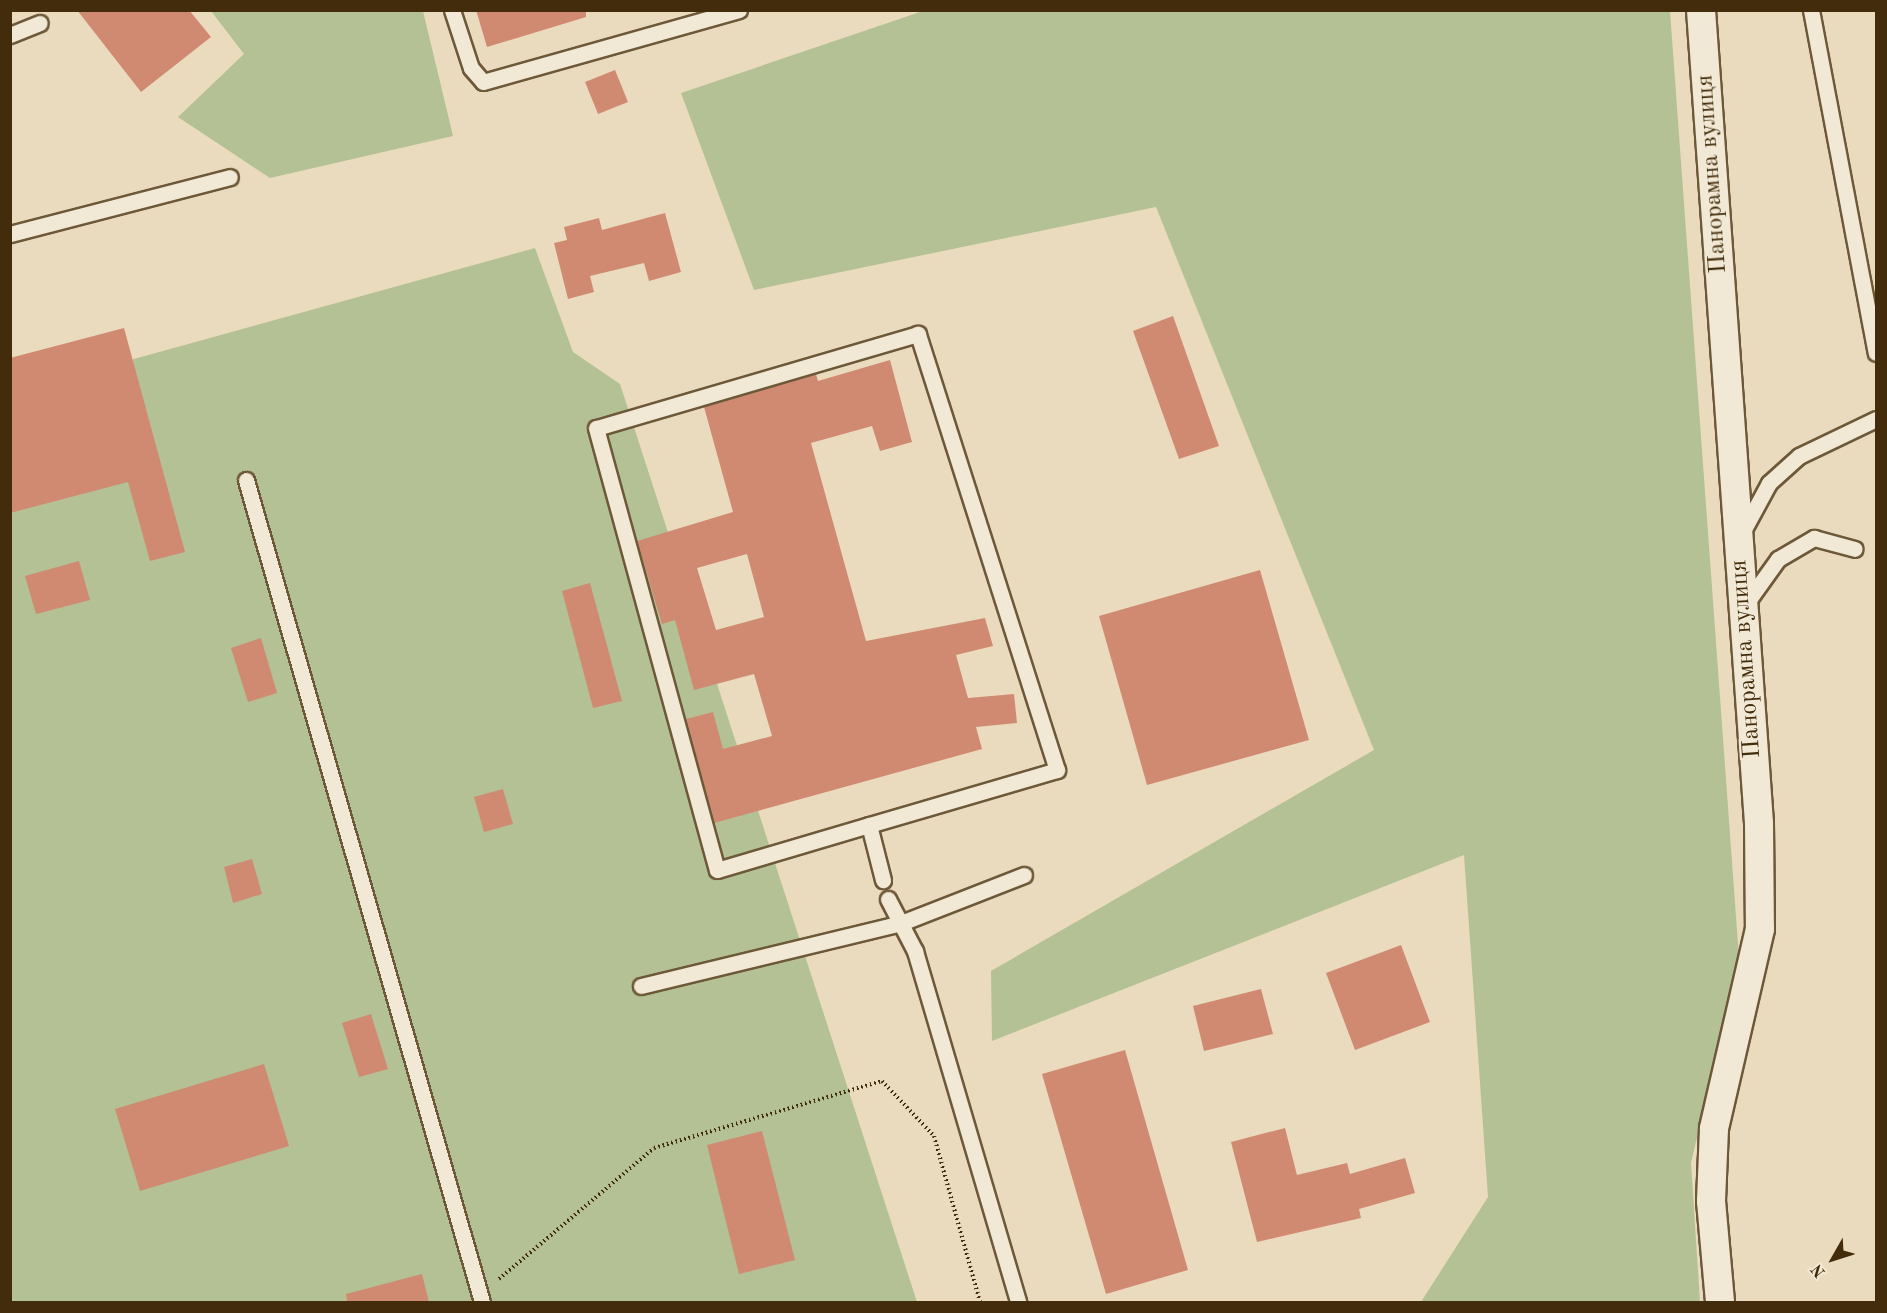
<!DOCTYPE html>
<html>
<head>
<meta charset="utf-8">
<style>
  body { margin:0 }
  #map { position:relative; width:1887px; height:1313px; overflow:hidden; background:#eadbbe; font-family:"Old Standard TT",serif }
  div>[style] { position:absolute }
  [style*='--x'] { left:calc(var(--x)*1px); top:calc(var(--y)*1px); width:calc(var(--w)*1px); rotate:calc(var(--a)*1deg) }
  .green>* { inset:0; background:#b3c194 }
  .building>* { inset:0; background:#d08a72 }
  .path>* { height:4px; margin-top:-2px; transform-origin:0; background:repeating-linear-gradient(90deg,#432c0b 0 1.5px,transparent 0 4.5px) }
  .roads { filter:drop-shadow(2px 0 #6d5838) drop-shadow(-2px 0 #6d5838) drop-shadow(0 2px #6d5838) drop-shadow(0 -2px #6d5838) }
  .service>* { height:15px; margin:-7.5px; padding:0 7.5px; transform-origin:7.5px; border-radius:7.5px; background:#f1e8d5 }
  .minor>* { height:28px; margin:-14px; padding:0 14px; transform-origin:14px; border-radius:14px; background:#f1e8d5 }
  span { translate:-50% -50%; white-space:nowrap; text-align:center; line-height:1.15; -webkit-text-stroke:4.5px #f1e8d5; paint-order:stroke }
  .street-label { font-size:24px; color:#432c0b }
  .frame { position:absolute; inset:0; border:12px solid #432c0b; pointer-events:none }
  .north { position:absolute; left:1803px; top:1229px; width:60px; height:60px; -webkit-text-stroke:4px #f1e8d5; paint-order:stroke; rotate:231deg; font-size:16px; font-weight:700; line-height:24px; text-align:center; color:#432c0b }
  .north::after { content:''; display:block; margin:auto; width:21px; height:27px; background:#432c0b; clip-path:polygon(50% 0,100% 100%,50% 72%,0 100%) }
</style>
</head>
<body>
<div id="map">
  <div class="green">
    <i style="clip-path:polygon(211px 11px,423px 11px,453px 136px,270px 178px,178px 117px,244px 54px)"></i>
    <i style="clip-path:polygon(923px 11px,1670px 11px,1739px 958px,1691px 1163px,1700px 1302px,1421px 1302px,1488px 1197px,1464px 855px,992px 1041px,991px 971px,1374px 750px,1156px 207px,754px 290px,681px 93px)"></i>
    <i style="clip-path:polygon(535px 248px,573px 352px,620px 384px,917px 1302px,11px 1302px,11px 393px)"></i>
  </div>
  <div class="building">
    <i style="clip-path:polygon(77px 10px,189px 10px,211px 37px,141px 92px)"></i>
    <i style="clip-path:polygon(476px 10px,586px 10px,586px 17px,487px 47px)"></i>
    <i style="clip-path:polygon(615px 70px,628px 102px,598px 114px,585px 82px)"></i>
    <i style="clip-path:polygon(665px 213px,681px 272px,649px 281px,644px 263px,590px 276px,594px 292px,568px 299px,554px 243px,567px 240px,564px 227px,599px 218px,602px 230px)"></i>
    <i style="clip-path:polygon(1173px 316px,1219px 446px,1179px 459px,1133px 331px)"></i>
    <i style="clip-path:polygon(124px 328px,185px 552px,150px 561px,128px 482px,10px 513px,10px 358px)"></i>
    <i style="clip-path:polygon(evenodd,890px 360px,912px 442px,880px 451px,872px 426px,811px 443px,866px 641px,985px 618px,993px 646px,956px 655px,968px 698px,1014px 694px,1017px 723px,976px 727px,982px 749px,714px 823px,686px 719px,713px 712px,723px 749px,772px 736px,754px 674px,694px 690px,675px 620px,662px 624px,637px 541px,733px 512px,704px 407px,816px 374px,818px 381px,890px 360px,747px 554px,764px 617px,716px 630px,697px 568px,747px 554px)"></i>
    <i style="clip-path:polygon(79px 561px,90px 600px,36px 614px,25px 576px)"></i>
    <i style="clip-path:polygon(1260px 570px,1309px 740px,1147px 785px,1099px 616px)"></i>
    <i style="clip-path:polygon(590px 583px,622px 701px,593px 708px,562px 591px)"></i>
    <i style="clip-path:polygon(261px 638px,277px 693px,248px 702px,231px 648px)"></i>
    <i style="clip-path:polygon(503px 789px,513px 824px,484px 832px,474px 797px)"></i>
    <i style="clip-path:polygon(252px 859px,262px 894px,233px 903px,224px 867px)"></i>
    <i style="clip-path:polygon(1401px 945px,1430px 1022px,1355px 1050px,1326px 973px)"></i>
    <i style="clip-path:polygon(1261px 989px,1273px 1034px,1204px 1051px,1193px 1006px)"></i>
    <i style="clip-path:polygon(371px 1014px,388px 1069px,359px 1077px,342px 1023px)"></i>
    <i style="clip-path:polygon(1125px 1050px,1188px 1270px,1106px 1294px,1042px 1074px)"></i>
    <i style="clip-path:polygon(264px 1064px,289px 1146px,140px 1191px,115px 1109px)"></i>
    <i style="clip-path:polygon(1285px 1128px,1297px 1175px,1347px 1163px,1350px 1174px,1405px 1158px,1415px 1193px,1359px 1209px,1361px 1218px,1257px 1242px,1231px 1142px)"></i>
    <i style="clip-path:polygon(762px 1131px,795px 1260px,739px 1274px,707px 1145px)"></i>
    <i style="clip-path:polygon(422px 1274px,429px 1302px,347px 1302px,346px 1294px)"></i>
  </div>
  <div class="path">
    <i style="--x:499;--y:1279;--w:203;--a:-40.2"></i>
    <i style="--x:654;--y:1148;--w:238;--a:-16.4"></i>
    <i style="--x:882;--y:1081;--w:76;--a:46.6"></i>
    <i style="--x:934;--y:1136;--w:172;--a:74.5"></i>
  </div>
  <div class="roads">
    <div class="service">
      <i style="--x:452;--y:10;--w:61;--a:71.9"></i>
      <i style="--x:471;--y:68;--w:18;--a:49"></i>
      <i style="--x:483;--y:82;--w:266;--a:-15.7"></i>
      <i style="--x:1811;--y:10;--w:349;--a:79.3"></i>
      <i style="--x:10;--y:35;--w:32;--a:-22"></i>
      <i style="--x:10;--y:234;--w:227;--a:-14.5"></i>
      <i style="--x:246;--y:480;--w:855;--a:73.98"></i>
      <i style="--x:1742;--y:533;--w:57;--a:-61.6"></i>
      <i style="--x:1769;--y:483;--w:40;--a:-42"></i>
      <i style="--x:1799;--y:456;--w:85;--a:-25.7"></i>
      <i style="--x:1745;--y:605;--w:57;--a:-54.3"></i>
      <i style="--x:1778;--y:559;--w:42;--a:-30.3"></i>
      <i style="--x:1814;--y:538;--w:42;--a:15"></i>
      <i style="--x:869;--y:825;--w:196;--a:-16.3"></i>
      <i style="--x:1057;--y:770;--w:458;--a:-107.7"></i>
      <i style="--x:918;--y:334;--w:335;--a:163.7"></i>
      <i style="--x:596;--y:428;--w:458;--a:74.7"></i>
      <i style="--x:717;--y:870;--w:159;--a:-16.5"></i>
      <i style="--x:869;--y:825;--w:57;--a:75.7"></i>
      <i style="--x:888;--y:899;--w:59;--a:62.6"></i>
      <i style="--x:915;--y:951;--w:366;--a:73.6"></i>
      <i style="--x:641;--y:986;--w:268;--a:-13.6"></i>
      <i style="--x:901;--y:923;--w:132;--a:-21.3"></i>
    </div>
    <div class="minor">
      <i style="--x:1701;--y:10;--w:815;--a:85.92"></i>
      <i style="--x:1759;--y:823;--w:106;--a:89.5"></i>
      <i style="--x:1760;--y:929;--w:205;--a:103"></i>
      <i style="--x:1714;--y:1129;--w:72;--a:92.4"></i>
      <i style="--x:1711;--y:1201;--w:101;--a:84.9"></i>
    </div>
  </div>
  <div class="street-label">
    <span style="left:1713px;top:174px;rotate:-94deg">Панорамна вулиця</span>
    <span style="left:1747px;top:659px;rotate:-94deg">Панорамна вулиця</span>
  </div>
  <div class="frame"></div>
  <div class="north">N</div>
</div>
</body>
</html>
